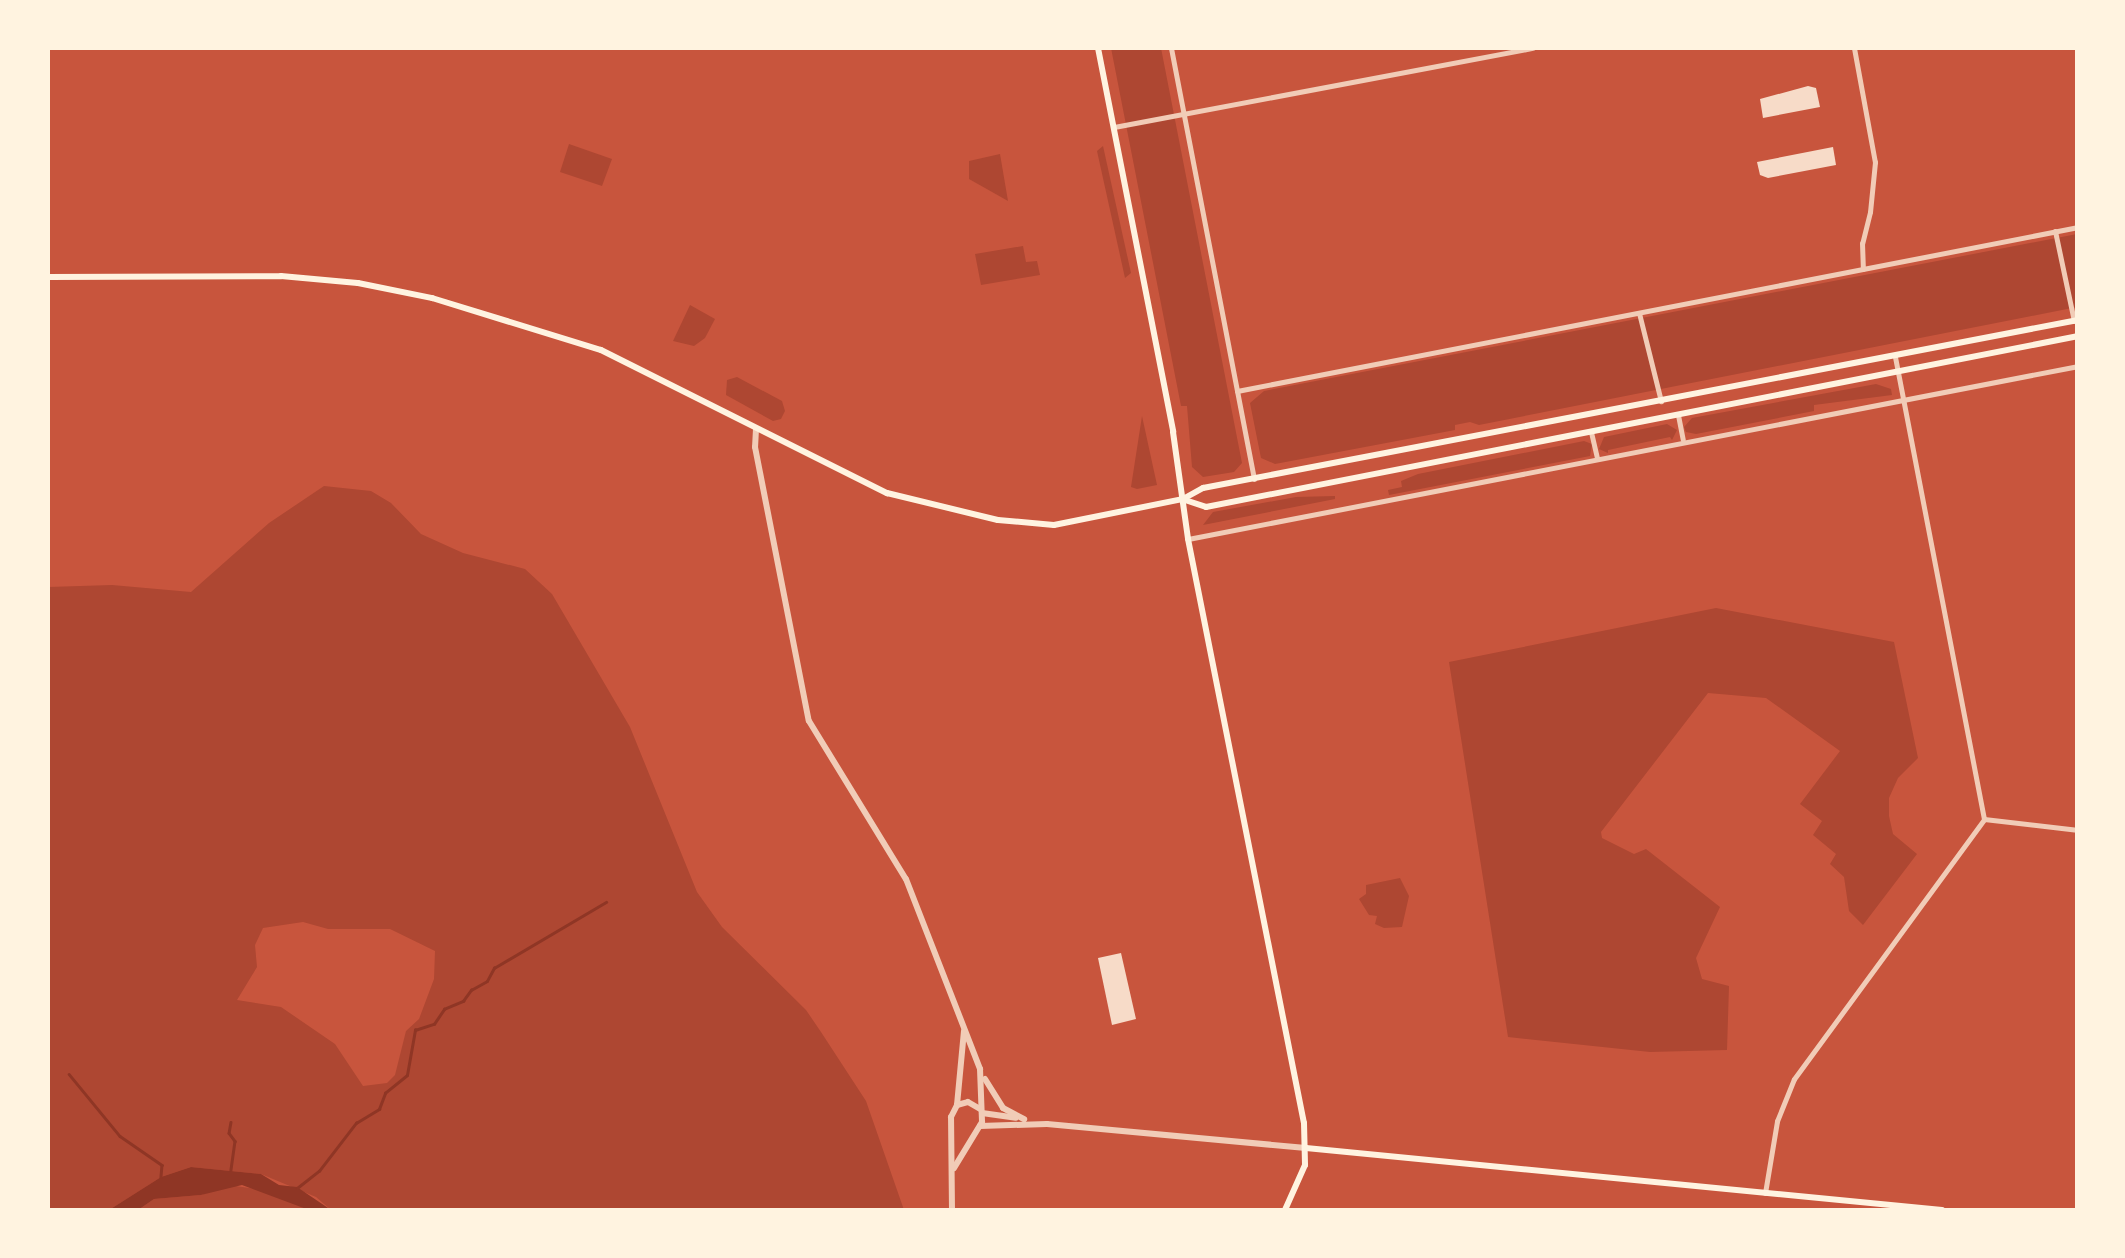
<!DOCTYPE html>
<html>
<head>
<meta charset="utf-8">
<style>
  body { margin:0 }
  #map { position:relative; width:2125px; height:1258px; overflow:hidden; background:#c8553d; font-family:"Exo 2",sans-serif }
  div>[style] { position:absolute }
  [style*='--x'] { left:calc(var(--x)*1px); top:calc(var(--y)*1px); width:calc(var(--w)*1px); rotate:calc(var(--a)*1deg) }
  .green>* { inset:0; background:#ae4732 }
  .water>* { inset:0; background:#8f3625 }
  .stream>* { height:2.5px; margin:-1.25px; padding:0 1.25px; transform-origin:1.25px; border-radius:1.25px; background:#8f3625 }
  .building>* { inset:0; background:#f7dbc8 }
  .minor>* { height:5px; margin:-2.5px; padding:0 2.5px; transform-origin:2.5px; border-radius:2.5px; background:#f1ccb7 }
  .tertiary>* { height:6px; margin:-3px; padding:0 3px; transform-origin:3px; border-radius:3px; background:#f1ccb7 }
  .secondary>* { height:6px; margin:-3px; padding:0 3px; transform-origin:3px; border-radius:3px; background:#fff3e0 }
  span { translate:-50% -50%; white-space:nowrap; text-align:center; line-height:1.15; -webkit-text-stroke:10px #fff3e0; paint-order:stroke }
  .frame { position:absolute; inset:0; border:50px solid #fff3e0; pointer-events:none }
</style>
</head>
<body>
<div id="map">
  <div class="green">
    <i style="clip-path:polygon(1111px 48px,1161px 48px,1242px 463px,1234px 472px,1203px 477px,1192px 467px,1187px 406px,1181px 406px)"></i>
    <i style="clip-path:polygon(569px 144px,612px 159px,602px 186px,560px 172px)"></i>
    <i style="clip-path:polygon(1103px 146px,1131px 273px,1125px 278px,1097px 151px)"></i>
    <i style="clip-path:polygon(1000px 154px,1008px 201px,969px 179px,969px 161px)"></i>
    <i style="clip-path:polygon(2077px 234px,2077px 307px,1479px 425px,1470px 422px,1455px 425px,1455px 430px,1275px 464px,1261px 458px,1250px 403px,1264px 391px)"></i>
    <i style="clip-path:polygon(1023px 246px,1026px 262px,1037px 261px,1040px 275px,981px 285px,975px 254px)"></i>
    <i style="clip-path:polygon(690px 305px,715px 319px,705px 338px,694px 346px,673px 341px)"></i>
    <i style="clip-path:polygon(737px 377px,782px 401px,785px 411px,781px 419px,773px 421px,726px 395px,727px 380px)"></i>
    <i style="clip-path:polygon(1876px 384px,1891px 389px,1892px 395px,1814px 405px,1814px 411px,1696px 434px,1686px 432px,1684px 427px,1692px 418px)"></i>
    <i style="clip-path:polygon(1142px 416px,1157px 485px,1137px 489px,1131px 487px)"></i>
    <i style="clip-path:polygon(1667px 424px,1677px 430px,1672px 440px,1670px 437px,1608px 450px,1608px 453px,1599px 449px,1604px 437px)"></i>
    <i style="clip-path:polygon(1584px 441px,1592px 444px,1590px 456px,1389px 495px,1388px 490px,1402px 487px,1401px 481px,1418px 474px)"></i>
    <i style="clip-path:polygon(evenodd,324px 486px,371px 491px,391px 503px,421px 534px,463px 553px,525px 569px,552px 594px,630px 727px,697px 892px,722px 927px,806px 1010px,821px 1032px,866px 1101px,904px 1210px,331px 1210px,316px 1197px,261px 1174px,191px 1167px,161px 1177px,109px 1210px,48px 1210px,48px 587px,112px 585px,191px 592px,269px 523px,324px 486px,303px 922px,328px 929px,390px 929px,435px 951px,434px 979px,419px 1019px,406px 1031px,395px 1075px,387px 1083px,363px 1086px,335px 1044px,281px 1007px,237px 1000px,257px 967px,255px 945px,263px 928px,303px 922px)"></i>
    <i style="clip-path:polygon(1335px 496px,1335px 499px,1203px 525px,1213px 512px,1296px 497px)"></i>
    <i style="clip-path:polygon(1716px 608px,1894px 642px,1918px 758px,1898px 778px,1889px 798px,1889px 816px,1893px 834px,1917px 854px,1863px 925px,1849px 911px,1844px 877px,1830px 864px,1836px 854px,1813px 835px,1822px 821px,1800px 804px,1840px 751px,1766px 698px,1708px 693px,1601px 832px,1602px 838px,1634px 854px,1646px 849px,1720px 907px,1696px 958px,1702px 979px,1729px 986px,1727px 1050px,1650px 1052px,1508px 1037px,1449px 662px)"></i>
    <i style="clip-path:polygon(1400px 878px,1409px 896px,1402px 927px,1384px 928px,1375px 924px,1377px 916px,1369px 915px,1359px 899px,1366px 894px,1366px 885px)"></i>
    <i style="clip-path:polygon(229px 1185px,263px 1190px,309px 1210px,138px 1210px,154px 1199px,201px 1195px)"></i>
  </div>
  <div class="water">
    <i style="clip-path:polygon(191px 1167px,261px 1174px,279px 1185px,297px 1187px,331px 1210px,309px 1210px,242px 1185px,201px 1195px,154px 1199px,138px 1210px,109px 1210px,161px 1177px)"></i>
  </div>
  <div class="stream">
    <i style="--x:69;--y:1074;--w:80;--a:50.6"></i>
    <i style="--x:120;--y:1136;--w:51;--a:34.6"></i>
    <i style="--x:162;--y:1165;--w:12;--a:95"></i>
    <i style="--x:231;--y:1122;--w:11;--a:100"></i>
    <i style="--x:229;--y:1133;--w:10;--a:53"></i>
    <i style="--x:235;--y:1141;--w:29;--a:98"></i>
    <i style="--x:297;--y:1188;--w:28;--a:-38"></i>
    <i style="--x:319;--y:1171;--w:61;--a:-52.4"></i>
    <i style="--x:356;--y:1123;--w:27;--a:-31"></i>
    <i style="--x:379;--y:1109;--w:17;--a:-69"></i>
    <i style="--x:385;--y:1093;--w:28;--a:-39"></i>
    <i style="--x:407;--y:1075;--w:46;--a:-79.9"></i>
    <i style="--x:415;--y:1030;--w:20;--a:-18"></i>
    <i style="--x:434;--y:1024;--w:18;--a:-56"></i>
    <i style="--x:444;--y:1009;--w:21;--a:-23"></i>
    <i style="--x:463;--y:1001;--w:14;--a:-54"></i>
    <i style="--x:471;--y:990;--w:18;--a:-29"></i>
    <i style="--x:487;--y:981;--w:15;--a:-62"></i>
    <i style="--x:494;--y:968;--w:130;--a:-30.5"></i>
  </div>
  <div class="building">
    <i style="clip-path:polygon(1808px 86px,1816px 88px,1820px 107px,1763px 118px,1760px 99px)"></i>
    <i style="clip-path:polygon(1833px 147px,1836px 165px,1768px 178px,1760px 175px,1757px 162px)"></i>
    <i style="clip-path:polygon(1121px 953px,1136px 1019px,1112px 1025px,1098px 958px)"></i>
  </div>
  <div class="minor">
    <i style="--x:1171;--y:48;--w:439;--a:79.1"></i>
    <i style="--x:1854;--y:48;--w:116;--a:79.6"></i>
    <i style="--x:1875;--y:162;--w:50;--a:95.7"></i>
    <i style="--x:1870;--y:212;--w:32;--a:104"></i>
    <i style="--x:1862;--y:243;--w:26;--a:88"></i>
    <i style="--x:1114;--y:127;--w:426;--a:-10.7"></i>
    <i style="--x:2055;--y:231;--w:92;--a:78.1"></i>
    <i style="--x:1639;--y:313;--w:91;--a:76"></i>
    <i style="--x:1237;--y:391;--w:857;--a:-11.03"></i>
    <i style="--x:1678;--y:415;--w:25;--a:79"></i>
    <i style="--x:1591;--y:432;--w:27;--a:77"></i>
    <i style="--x:1188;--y:539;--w:907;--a:-11"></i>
    <i style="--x:1984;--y:819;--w:95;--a:6.7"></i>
    <i style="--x:1765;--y:1193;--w:73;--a:-80.5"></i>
    <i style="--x:1777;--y:1121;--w:45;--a:-68"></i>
    <i style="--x:1794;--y:1079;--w:322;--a:-53.8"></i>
    <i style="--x:1984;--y:819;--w:471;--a:-100.9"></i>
  </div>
  <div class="tertiary">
    <i style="--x:756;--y:429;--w:18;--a:93"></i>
    <i style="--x:755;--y:447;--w:279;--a:78.9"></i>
    <i style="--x:809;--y:721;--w:185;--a:58.5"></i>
    <i style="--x:906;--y:879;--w:204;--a:68.7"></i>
    <i style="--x:980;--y:1069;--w:53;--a:87.8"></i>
    <i style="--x:982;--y:1122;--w:54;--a:121.3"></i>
    <i style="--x:985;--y:1079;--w:34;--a:58"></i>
    <i style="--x:1003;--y:1108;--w:24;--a:28"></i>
    <i style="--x:957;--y:1105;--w:11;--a:-15"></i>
    <i style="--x:968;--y:1102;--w:14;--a:30"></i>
    <i style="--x:982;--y:1113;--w:34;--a:8"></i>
    <i style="--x:980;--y:1126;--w:67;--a:-1.7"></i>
    <i style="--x:1047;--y:1124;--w:260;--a:5.3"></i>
    <i style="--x:952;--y:1210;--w:93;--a:-90.6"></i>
    <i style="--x:951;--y:1117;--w:13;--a:-63"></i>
    <i style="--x:957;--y:1105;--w:74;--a:-84.6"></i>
  </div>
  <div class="secondary">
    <i style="--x:1098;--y:48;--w:391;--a:78.9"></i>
    <i style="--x:1173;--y:432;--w:108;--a:82"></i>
    <i style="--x:1188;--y:539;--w:595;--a:78.77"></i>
    <i style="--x:1304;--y:1123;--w:42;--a:88.6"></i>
    <i style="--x:1305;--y:1165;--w:49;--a:114"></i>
    <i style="--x:48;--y:277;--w:233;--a:-0.2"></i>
    <i style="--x:281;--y:276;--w:77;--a:5.2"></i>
    <i style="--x:358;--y:283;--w:76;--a:11.5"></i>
    <i style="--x:432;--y:298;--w:177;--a:17.1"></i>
    <i style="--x:601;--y:350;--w:320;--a:26.6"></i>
    <i style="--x:887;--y:493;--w:114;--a:13.7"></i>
    <i style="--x:998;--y:520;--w:56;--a:5.1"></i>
    <i style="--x:1054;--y:525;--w:132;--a:-11.4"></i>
    <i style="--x:1183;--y:499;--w:23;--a:-29"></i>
    <i style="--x:1203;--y:488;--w:891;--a:-10.87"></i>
    <i style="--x:1185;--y:500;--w:22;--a:18"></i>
    <i style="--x:1206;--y:507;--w:889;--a:-11.09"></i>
    <i style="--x:1306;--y:1148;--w:639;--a:5.57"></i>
  </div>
  <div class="frame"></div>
</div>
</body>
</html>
